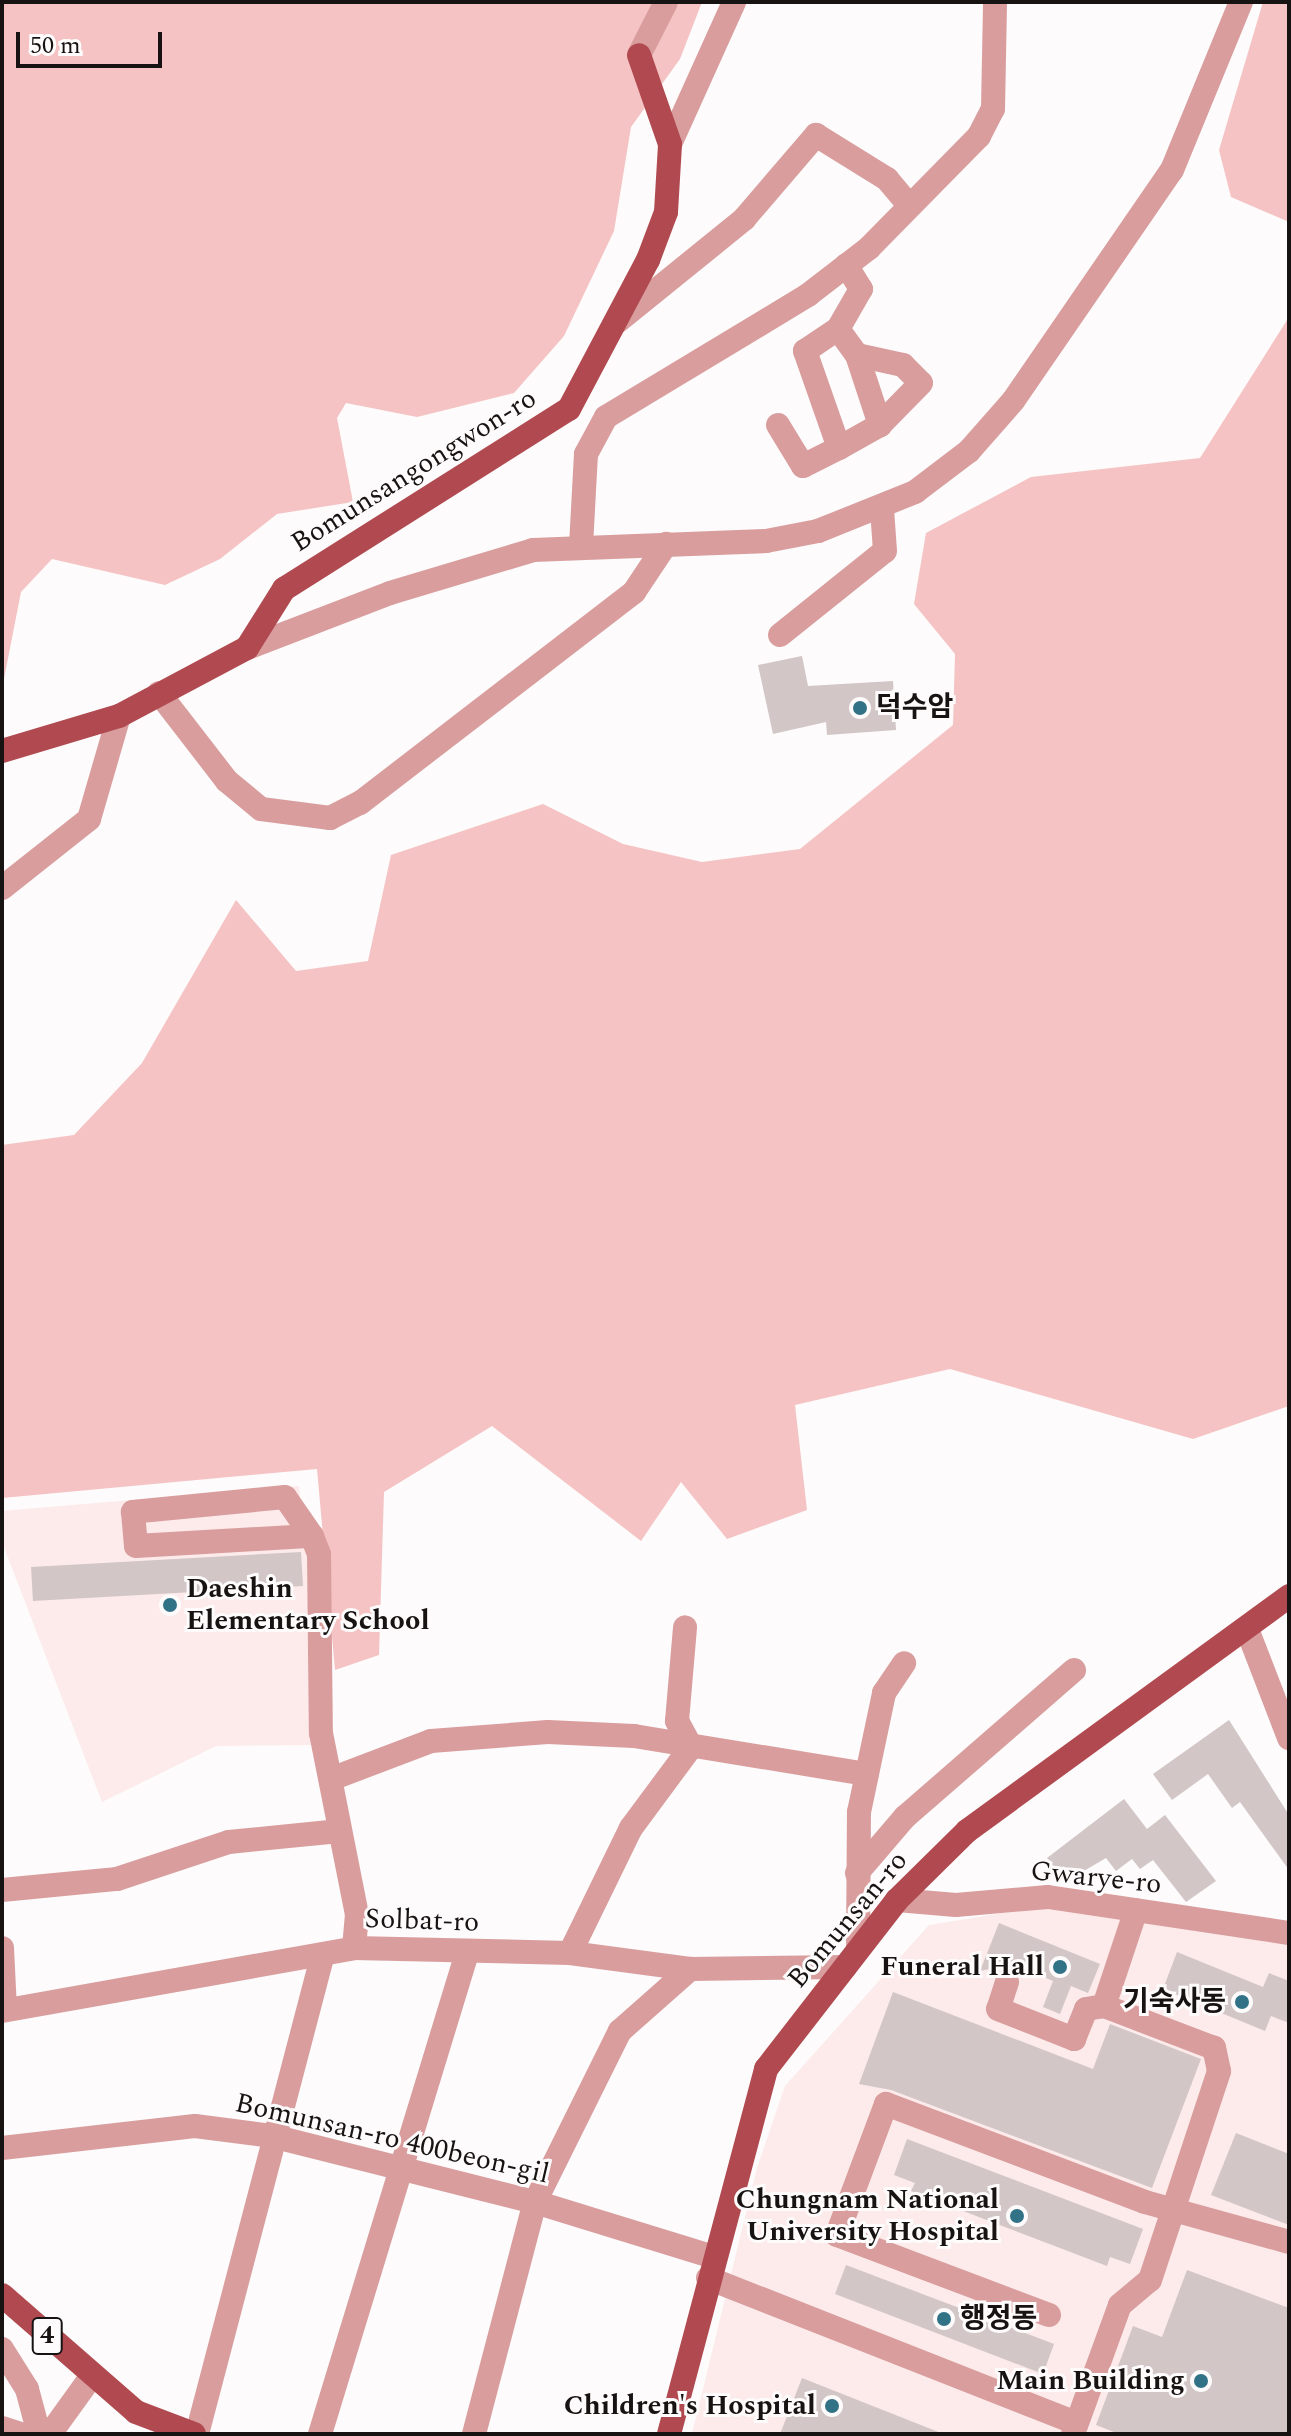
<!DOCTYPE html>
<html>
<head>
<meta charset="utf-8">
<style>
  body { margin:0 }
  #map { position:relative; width:1291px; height:2436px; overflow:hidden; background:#fdfbfb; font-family:Spectral,"Noto Sans KR",serif }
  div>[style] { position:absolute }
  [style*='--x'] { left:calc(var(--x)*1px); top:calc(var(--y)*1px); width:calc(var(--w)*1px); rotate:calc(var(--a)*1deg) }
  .built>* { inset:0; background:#fcebea }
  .green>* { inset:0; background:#f5c3c3 }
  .building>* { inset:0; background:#d2c6c6 }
  .minor>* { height:24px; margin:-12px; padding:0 12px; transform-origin:12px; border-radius:12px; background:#d99d9e }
  .major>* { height:24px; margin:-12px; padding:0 12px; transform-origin:12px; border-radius:12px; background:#b14a50 }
  .dots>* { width:22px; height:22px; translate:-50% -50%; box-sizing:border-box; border:4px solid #fdfbfb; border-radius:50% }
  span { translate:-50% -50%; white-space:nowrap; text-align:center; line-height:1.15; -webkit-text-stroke:6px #fdfbfb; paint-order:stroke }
  .shield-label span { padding:2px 6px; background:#fdfbfb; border:2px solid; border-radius:6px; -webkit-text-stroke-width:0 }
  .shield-label { font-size:26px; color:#171313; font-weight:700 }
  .street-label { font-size:28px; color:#171313 }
  .poi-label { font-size:28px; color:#171313; font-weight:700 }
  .left { translate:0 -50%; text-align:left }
  .right { translate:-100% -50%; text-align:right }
  .frame { position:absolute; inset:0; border:4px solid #171313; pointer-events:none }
  .scale { position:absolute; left:16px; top:32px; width:146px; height:36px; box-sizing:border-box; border:4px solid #171313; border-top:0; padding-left:10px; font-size:24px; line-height:28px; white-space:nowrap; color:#171313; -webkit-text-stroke:6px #fdfbfb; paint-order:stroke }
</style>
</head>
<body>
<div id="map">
  <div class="built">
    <i style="clip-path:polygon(299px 1486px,320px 1669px,313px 1745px,216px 1746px,102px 1802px,2px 1542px,2px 1511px)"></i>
    <i style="clip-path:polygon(1046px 1906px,1289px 1943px,1289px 2434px,692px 2434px,757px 2168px,785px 2086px,929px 1925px)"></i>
  </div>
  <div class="green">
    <i style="clip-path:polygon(2px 2px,702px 2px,680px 59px,631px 127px,614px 231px,564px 336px,514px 393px,417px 417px,346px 403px,337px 418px,353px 502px,277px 514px,220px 559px,165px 585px,52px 559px,21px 592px,2px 689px)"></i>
    <i style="clip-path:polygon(1263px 2px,1289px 2px,1289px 222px,1231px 197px,1219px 150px)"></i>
    <i style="clip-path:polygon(1289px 317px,1289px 1406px,1193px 1439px,950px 1369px,795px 1405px,807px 1510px,727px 1539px,681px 1482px,641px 1541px,492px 1426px,384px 1492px,379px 1655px,335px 1670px,317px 1469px,2px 1498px,2px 1145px,74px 1135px,142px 1063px,236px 900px,296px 971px,368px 961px,391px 855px,543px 804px,623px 844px,702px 862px,800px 849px,953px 725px,955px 654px,914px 604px,926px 533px,1031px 477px,1200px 458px)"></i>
  </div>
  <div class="building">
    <i style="clip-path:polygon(802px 656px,808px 686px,893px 681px,896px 730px,827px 735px,826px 722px,773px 734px,758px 665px)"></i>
    <i style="clip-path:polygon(301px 1552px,303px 1586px,33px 1601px,31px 1567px)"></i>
    <i style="clip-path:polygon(1229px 1720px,1289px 1815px,1289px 1870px,1240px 1802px,1232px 1808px,1208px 1774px,1172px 1800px,1153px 1774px)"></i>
    <i style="clip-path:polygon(1124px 1799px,1147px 1829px,1165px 1815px,1216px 1881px,1186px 1902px,1153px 1860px,1140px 1869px,1132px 1859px,1116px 1871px,1106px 1858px,1065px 1882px,1047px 1858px)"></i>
    <i style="clip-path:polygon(999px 1923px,1100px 1964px,1088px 1993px,1071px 1986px,1060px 2014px,1043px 2007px,1053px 1981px,1013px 1964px,980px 1971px)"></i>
    <i style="clip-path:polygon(1177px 1952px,1263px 1987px,1269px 1973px,1289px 1981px,1289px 2023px,1271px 2016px,1265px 2031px,1163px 1989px)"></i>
    <i style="clip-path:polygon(893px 1992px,1093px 2069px,1110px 2024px,1201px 2059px,1152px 2188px,891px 2090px,859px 2084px)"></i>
    <i style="clip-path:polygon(1236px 2133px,1289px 2154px,1289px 2225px,1211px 2195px)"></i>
    <i style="clip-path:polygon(907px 2139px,1143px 2229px,1130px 2264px,1110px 2257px,1107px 2266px,911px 2191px,915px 2183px,894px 2175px)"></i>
    <i style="clip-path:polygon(846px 2265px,1054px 2344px,1043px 2374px,835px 2294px)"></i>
    <i style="clip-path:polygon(1187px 2270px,1289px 2308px,1289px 2434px,1119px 2434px,1096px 2425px,1133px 2326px,1162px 2337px)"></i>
    <i style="clip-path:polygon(802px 2378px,941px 2433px,941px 2434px,780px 2434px)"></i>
  </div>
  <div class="minor">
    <i style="--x:639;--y:55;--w:59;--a:-63"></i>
    <i style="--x:670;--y:144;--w:156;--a:-65.7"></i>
    <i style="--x:617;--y:322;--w:164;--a:-39"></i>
    <i style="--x:744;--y:219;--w:111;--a:-49.4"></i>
    <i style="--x:816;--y:135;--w:84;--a:31.8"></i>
    <i style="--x:887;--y:179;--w:35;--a:50"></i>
    <i style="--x:838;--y:329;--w:32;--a:54"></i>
    <i style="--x:857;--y:355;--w:47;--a:12.3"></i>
    <i style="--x:903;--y:365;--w:25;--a:45"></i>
    <i style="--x:921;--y:383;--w:59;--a:134.3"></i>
    <i style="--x:880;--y:425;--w:47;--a:150.7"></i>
    <i style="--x:839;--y:448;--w:103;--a:-109.3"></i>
    <i style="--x:805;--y:351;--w:40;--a:-34"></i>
    <i style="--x:838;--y:329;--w:46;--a:-60.1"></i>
    <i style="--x:861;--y:289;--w:28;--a:-122"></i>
    <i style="--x:857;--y:355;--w:74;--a:71.8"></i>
    <i style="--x:778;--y:425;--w:48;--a:58.6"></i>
    <i style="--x:803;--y:466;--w:40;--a:-26.6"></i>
    <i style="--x:581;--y:546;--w:92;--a:-86.9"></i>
    <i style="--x:586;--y:454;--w:42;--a:-61.6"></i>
    <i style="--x:606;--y:417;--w:236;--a:-31.1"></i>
    <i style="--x:808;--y:295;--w:77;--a:-37.6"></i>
    <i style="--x:869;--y:248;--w:157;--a:-45.5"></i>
    <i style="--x:979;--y:136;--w:30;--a:-63"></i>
    <i style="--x:993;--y:109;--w:107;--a:-88.9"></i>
    <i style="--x:780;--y:635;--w:134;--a:-38.7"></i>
    <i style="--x:885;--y:551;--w:42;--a:-94.1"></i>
    <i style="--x:247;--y:648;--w:153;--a:-21"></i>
    <i style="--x:390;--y:593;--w:149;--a:-16.7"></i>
    <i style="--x:533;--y:550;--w:233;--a:-2.2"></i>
    <i style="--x:766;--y:541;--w:53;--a:-10.9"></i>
    <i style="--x:818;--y:531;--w:105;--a:-21.9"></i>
    <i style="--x:915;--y:492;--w:68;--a:-37.2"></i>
    <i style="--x:969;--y:451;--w:67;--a:-48.7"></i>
    <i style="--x:1013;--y:401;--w:280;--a:-55.5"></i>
    <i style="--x:1172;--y:170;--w:182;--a:-67.7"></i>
    <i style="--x:159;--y:693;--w:111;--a:52.3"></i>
    <i style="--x:227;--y:781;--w:44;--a:39.5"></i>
    <i style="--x:261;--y:809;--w:70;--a:7.4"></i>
    <i style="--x:330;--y:818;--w:34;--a:-27"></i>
    <i style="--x:360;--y:803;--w:346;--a:-37.6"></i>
    <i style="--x:634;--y:592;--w:58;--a:-56.3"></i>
    <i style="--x:2;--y:888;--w:111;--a:-38.4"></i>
    <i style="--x:89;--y:819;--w:107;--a:-73.8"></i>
    <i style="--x:312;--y:1536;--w:47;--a:-124.7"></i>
    <i style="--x:285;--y:1497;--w:153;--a:174.4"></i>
    <i style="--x:133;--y:1512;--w:34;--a:85"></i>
    <i style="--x:136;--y:1546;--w:176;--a:-3.3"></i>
    <i style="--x:312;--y:1536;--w:19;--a:69"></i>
    <i style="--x:319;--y:1554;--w:179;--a:89.4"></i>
    <i style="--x:321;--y:1733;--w:185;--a:78.8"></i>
    <i style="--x:357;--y:1914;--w:34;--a:95"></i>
    <i style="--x:1247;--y:1629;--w:117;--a:68.9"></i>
    <i style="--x:331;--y:1779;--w:107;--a:-20.8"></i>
    <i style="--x:431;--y:1741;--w:117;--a:-4.4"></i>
    <i style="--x:548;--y:1732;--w:86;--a:2.7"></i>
    <i style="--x:634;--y:1736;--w:236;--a:9.3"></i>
    <i style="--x:857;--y:1873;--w:74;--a:-49.4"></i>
    <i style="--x:905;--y:1817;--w:224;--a:-41"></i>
    <i style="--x:2;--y:1890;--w:116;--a:-5.5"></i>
    <i style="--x:117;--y:1879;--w:118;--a:-18.3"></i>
    <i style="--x:229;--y:1842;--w:111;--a:-5.7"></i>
    <i style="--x:897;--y:1900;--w:59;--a:4.8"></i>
    <i style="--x:956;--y:1905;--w:92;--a:-5"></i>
    <i style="--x:1048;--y:1897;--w:244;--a:8.5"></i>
    <i style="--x:2;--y:1948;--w:62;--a:87.2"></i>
    <i style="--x:858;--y:1950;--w:138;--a:-89.6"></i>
    <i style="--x:859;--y:1812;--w:122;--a:-78.1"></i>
    <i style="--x:884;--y:1693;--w:36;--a:-56"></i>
    <i style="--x:570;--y:1953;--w:139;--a:-64"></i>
    <i style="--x:631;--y:1828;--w:101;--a:-53.5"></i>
    <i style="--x:691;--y:1747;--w:30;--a:-118"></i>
    <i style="--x:677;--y:1721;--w:94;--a:-85.1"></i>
    <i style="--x:1007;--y:1982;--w:28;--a:108"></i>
    <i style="--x:998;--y:2009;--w:82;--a:21.5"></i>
    <i style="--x:1074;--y:2039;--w:32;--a:-68"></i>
    <i style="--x:1086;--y:2009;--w:18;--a:-9"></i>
    <i style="--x:2;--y:2011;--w:358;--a:-10.1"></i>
    <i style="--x:354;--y:1948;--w:216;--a:1.3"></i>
    <i style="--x:570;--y:1953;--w:121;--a:7.6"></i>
    <i style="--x:690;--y:1969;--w:155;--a:-0.7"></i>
    <i style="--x:2;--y:2148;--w:194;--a:-6.5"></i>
    <i style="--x:195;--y:2126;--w:78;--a:7.4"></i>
    <i style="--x:272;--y:2136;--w:271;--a:14.1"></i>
    <i style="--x:535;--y:2202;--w:187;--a:17.1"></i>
    <i style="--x:708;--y:2278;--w:396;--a:21.5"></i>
    <i style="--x:1049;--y:2315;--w:227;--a:-159.3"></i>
    <i style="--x:837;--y:2235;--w:140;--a:-69.5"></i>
    <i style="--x:886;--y:2104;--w:277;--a:20.7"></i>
    <i style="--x:1145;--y:2202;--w:149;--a:15.5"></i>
    <i style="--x:2;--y:2349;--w:47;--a:58"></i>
    <i style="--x:27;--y:2389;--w:47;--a:75.1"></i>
    <i style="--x:2;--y:2428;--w:20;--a:18"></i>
    <i style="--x:50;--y:2434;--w:70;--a:-54.3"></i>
    <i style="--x:197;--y:2434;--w:493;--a:-75.3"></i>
    <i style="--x:320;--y:2434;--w:503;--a:-73.01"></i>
    <i style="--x:474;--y:2434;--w:240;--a:-75.3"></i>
    <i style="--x:535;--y:2202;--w:191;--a:-63.6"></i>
    <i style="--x:620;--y:2031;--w:94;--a:-41.5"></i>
    <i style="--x:1073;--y:2434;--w:137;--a:-70"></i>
    <i style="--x:1120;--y:2305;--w:39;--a:-40"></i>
    <i style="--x:1150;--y:2280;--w:220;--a:-71.7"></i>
    <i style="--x:1219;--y:2071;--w:24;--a:-102"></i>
    <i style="--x:1214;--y:2048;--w:118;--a:-159.1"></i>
    <i style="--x:1104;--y:2006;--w:101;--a:-71.6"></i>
  </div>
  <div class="major">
    <i style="--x:2;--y:751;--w:122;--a:-16.7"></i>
    <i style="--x:119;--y:716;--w:145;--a:-28"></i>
    <i style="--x:247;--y:648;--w:70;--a:-57.9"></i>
    <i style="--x:284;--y:589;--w:337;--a:-32.3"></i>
    <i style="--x:569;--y:409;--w:169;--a:-62.1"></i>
    <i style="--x:648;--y:260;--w:51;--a:-69.4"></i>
    <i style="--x:666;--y:212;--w:68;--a:-86.6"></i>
    <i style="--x:670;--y:144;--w:94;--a:-109.2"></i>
    <i style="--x:2;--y:2295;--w:178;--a:41.1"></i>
    <i style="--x:136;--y:2412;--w:62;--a:20.8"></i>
    <i style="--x:669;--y:2434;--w:378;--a:-75.1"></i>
    <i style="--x:766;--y:2069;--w:214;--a:-52.2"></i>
    <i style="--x:897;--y:1900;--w:98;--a:-44.6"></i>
    <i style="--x:967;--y:1831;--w:399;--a:-36.1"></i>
  </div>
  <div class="dots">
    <i style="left:860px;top:708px;background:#327286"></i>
    <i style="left:170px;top:1605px;background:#327286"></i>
    <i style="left:1060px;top:1967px;background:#327286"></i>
    <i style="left:1242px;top:2002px;background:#327286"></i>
    <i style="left:1017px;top:2216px;background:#327286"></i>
    <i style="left:944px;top:2319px;background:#327286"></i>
    <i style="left:1201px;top:2381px;background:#327286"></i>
    <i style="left:832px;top:2406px;background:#327286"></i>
  </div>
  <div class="shield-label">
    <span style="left:47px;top:2336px">4</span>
  </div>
  <div class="street-label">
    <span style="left:414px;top:471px;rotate:-32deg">Bomunsangongwon-ro</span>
    <span style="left:1096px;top:1878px;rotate:6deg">Gwarye-ro</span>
    <span style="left:848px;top:1920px;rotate:-50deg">Bomunsan-ro</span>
    <span style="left:422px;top:1921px;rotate:2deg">Solbat-ro</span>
    <span style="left:392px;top:2139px;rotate:13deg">Bomunsan-ro 400beon-gil</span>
  </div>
  <div class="poi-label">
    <span class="left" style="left:876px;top:708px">덕수암</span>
    <span class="left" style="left:186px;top:1605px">Daeshin<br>Elementary School</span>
    <span class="right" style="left:1044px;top:1967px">Funeral Hall</span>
    <span class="right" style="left:1226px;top:2002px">기숙사동</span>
    <span class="right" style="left:999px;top:2216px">Chungnam National<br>University Hospital</span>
    <span class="left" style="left:960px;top:2319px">행정동</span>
    <span class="right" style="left:1185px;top:2381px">Main Building</span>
    <span class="right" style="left:816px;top:2406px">Children's Hospital</span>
  </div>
  <div class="frame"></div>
  <div class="scale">50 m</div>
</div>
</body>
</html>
